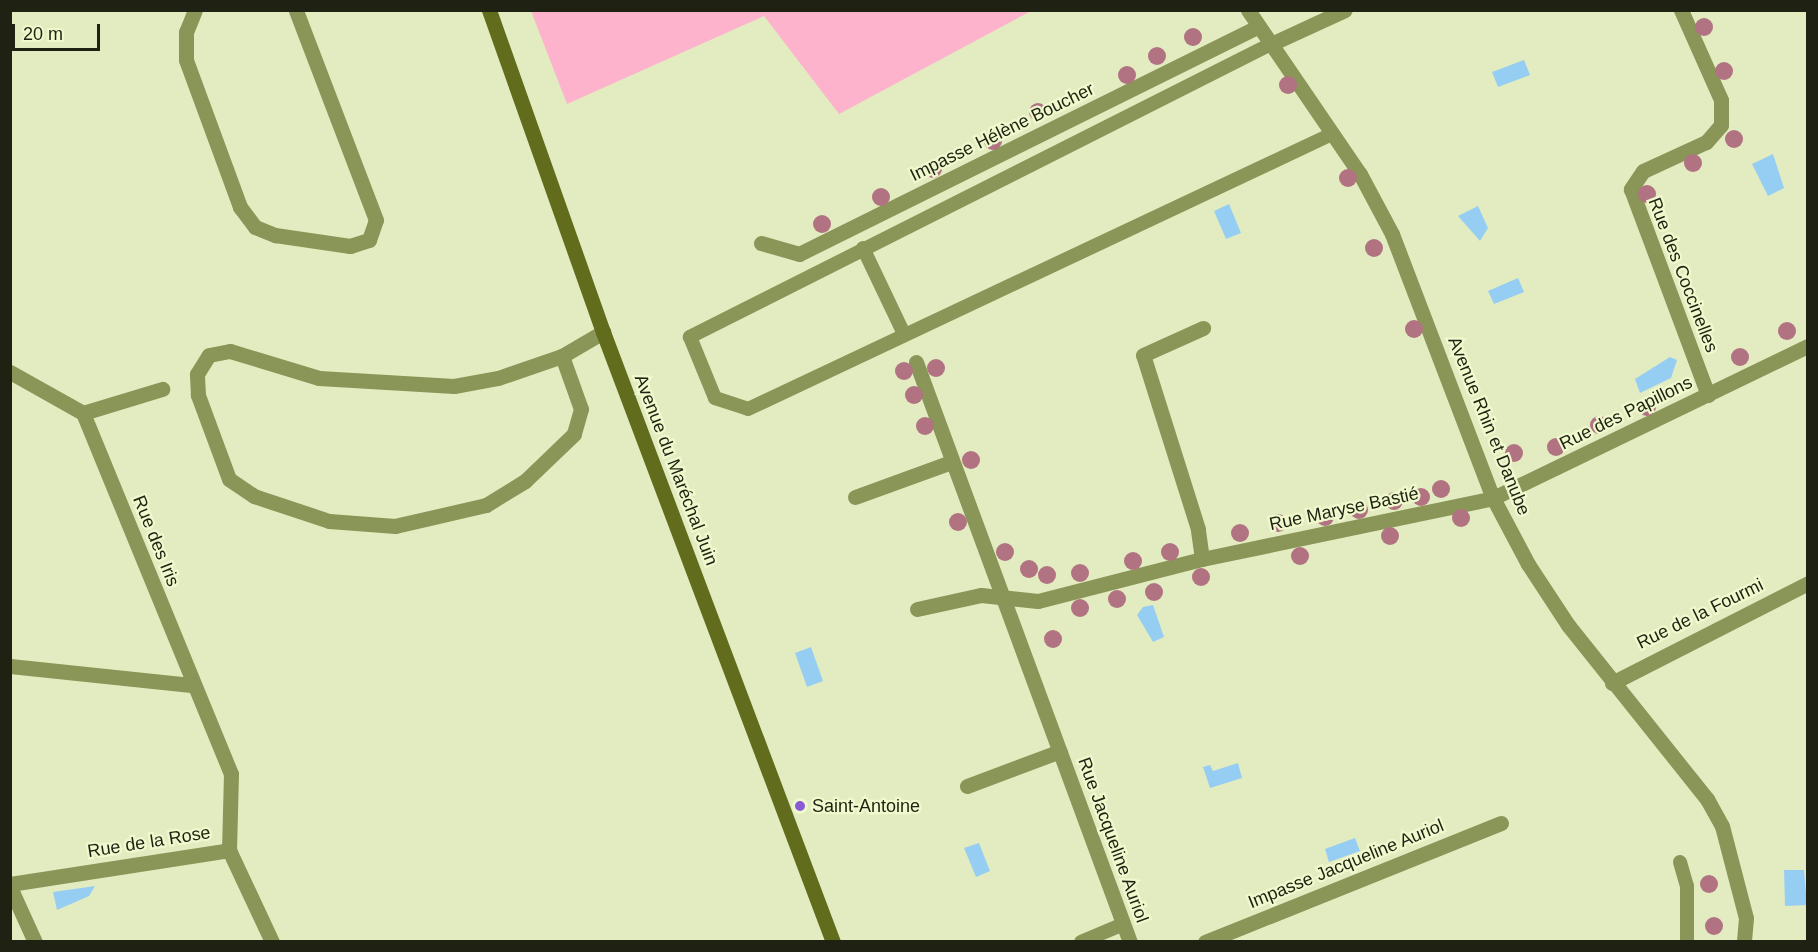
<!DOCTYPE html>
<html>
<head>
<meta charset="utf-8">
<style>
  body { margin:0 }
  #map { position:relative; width:1818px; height:952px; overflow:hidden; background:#e2ecc0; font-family:Helvetica,sans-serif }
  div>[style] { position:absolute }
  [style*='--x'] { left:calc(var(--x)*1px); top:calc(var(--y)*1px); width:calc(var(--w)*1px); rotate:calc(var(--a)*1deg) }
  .green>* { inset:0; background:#feb3cc }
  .water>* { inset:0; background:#96cef3 }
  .service>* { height:14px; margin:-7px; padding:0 7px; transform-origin:7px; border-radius:7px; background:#8a9558 }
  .minor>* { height:15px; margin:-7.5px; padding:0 7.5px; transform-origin:7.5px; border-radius:7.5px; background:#8a9558 }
  .secondary>* { height:15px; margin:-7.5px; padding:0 7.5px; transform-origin:7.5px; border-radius:7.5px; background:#616c1c }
  .trees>* { width:18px; height:18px; margin:-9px; border-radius:50%; background:#b17281 }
  .dots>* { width:16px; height:16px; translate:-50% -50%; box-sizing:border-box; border:3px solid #f0f9cd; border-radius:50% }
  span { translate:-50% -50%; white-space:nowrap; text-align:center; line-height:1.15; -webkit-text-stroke:4.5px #f0f9cd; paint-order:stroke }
  .street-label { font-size:18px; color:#1f2212 }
  .poi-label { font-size:18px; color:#1f2212 }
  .left { translate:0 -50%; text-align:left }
  .frame { position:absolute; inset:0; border:12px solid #1f2212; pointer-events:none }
  .scale { position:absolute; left:12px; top:24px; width:88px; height:27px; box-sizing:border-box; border:3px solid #1f2212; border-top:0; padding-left:8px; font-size:18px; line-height:21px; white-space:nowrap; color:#1f2212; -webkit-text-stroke:4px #f0f9cd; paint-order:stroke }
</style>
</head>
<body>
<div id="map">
  <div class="green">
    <i style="clip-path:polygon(531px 11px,1031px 11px,839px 114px,764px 16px,567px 104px)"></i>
  </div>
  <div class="water">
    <i style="clip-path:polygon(1524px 60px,1530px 75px,1498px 87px,1492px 72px)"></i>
    <i style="clip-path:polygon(1773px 154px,1784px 188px,1768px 196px,1752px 164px)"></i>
    <i style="clip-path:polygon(1229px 204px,1241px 233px,1226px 239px,1214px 211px)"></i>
    <i style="clip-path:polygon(1478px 206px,1488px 228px,1480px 241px,1458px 216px)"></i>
    <i style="clip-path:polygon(1518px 278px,1524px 292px,1494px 304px,1488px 291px)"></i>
    <i style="clip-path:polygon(1670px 357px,1677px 360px,1671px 378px,1640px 393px,1635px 379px)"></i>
    <i style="clip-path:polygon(1153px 605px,1164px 637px,1153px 642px,1137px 615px,1143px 607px)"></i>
    <i style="clip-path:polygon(811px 647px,823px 681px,807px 687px,795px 653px)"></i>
    <i style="clip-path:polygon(1238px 763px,1242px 778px,1210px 788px,1203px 767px,1210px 765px,1213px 771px)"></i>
    <i style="clip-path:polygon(1355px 838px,1360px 851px,1329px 862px,1325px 849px)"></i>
    <i style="clip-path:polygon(979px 843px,990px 871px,976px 877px,964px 848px)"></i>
    <i style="clip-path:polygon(1784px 870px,1804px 870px,1807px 905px,1785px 906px)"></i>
    <i style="clip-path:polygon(95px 886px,89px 896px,57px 910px,53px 892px)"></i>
  </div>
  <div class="service">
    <i style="--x:1271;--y:44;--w:651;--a:153.24"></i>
    <i style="--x:690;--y:337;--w:66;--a:67.7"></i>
    <i style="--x:715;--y:398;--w:35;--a:18"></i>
    <i style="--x:748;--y:409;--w:646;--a:-25.22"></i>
    <i style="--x:863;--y:248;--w:93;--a:64.5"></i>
    <i style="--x:1680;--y:862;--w:25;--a:74"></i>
    <i style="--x:1687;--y:886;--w:56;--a:90"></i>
    <i style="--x:1081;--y:942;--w:43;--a:-23"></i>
  </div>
  <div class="minor">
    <i style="--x:195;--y:10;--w:24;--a:112"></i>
    <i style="--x:186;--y:32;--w:28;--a:90"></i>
    <i style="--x:186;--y:60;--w:157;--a:69.8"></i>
    <i style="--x:240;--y:207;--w:25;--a:53"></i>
    <i style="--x:255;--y:227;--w:22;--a:22"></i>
    <i style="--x:275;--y:235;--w:76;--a:8.3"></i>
    <i style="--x:350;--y:246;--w:20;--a:-18"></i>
    <i style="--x:369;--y:240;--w:21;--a:-71"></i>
    <i style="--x:376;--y:220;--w:225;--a:-110.9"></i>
    <i style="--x:1248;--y:10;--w:199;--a:55.7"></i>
    <i style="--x:1360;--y:174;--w:68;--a:61.9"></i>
    <i style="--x:1392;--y:234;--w:283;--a:69.1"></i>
    <i style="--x:1493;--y:498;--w:75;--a:62.1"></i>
    <i style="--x:1528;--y:564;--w:73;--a:56.7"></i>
    <i style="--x:1568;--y:625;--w:223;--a:51.4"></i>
    <i style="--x:1707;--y:799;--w:31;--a:61"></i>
    <i style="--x:1722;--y:826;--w:95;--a:75.4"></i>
    <i style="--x:1746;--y:918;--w:24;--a:95"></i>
    <i style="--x:1681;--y:10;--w:98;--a:66"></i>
    <i style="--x:1721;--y:100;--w:25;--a:90"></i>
    <i style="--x:1721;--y:125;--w:23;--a:131"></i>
    <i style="--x:1706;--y:142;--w:69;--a:155.3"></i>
    <i style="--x:1643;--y:171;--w:22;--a:124"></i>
    <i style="--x:1631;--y:189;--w:220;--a:69.5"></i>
    <i style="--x:1271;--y:44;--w:81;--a:-24.7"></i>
    <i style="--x:761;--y:243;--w:40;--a:16"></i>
    <i style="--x:799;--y:254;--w:511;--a:-26.36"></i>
    <i style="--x:562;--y:356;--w:56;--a:70.3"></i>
    <i style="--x:581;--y:409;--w:26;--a:106"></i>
    <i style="--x:574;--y:434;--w:68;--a:136.2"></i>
    <i style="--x:525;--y:481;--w:46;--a:148.4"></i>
    <i style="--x:486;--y:505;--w:93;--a:167"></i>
    <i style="--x:395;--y:526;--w:66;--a:-175.7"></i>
    <i style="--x:329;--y:521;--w:79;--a:-161.6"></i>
    <i style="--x:254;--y:496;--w:30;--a:-146"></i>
    <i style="--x:229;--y:479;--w:90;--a:-110.3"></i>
    <i style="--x:198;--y:395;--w:21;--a:-93"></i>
    <i style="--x:197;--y:374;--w:22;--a:-58"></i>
    <i style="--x:209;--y:355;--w:21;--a:-11"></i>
    <i style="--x:230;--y:351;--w:93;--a:16.9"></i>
    <i style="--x:319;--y:378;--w:135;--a:3.4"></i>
    <i style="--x:454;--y:386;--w:45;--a:-10.3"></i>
    <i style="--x:498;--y:378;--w:68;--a:-19"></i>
    <i style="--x:562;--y:356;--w:48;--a:-30.3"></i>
    <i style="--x:916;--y:362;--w:618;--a:69.75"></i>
    <i style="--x:10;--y:372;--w:84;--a:29.3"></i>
    <i style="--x:83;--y:413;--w:390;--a:67.7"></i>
    <i style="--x:231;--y:774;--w:76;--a:91.5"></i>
    <i style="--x:83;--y:413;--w:83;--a:-16.9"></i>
    <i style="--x:855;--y:497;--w:102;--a:-20"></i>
    <i style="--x:1202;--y:559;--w:30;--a:-98"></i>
    <i style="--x:1198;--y:529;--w:182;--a:-107.5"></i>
    <i style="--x:1143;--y:355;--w:66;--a:-24.2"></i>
    <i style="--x:917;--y:609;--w:66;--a:-12.3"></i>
    <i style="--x:981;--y:595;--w:57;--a:6"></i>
    <i style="--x:1038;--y:601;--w:169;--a:-14.4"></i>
    <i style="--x:1202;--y:559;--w:297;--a:-11.8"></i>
    <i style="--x:1493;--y:498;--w:350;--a:-25.8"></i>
    <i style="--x:10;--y:666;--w:182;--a:6"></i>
    <i style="--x:1612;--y:683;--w:220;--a:-27"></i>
    <i style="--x:967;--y:786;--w:99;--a:-20.6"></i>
    <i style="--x:10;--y:884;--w:222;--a:-8.8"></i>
    <i style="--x:229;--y:850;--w:102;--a:64.9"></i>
    <i style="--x:10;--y:887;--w:60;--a:65.6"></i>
    <i style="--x:1205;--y:942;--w:319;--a:-21.9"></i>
  </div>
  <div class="secondary">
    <i style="--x:489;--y:10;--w:342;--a:70.5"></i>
    <i style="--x:603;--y:332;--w:652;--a:69.34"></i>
  </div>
  <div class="trees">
    <i style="left:1704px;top:27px"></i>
    <i style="left:1193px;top:37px"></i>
    <i style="left:1157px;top:56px"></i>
    <i style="left:1724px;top:71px"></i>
    <i style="left:1127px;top:75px"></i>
    <i style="left:1288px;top:85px"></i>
    <i style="left:1038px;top:112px"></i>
    <i style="left:1734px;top:139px"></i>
    <i style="left:993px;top:141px"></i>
    <i style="left:1693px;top:163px"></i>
    <i style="left:933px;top:169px"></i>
    <i style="left:1348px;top:178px"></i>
    <i style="left:1647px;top:194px"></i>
    <i style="left:881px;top:197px"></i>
    <i style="left:822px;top:224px"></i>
    <i style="left:1374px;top:248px"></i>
    <i style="left:1414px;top:329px"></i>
    <i style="left:1787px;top:331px"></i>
    <i style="left:1740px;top:357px"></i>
    <i style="left:936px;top:368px"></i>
    <i style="left:904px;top:371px"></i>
    <i style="left:914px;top:395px"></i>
    <i style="left:1647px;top:407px"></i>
    <i style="left:1599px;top:425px"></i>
    <i style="left:925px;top:426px"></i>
    <i style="left:1556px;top:447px"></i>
    <i style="left:1514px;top:453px"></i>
    <i style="left:971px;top:460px"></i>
    <i style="left:1441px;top:489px"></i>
    <i style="left:1421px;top:497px"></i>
    <i style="left:1394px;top:501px"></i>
    <i style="left:1359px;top:510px"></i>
    <i style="left:1325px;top:517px"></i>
    <i style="left:1461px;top:518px"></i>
    <i style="left:958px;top:522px"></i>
    <i style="left:1278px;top:523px"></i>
    <i style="left:1240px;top:533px"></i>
    <i style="left:1390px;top:536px"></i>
    <i style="left:1005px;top:552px"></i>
    <i style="left:1170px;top:552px"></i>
    <i style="left:1300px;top:556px"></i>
    <i style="left:1133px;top:561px"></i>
    <i style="left:1029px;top:569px"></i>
    <i style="left:1080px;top:573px"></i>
    <i style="left:1047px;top:575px"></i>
    <i style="left:1201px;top:577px"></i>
    <i style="left:1154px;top:592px"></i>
    <i style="left:1117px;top:599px"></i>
    <i style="left:1080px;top:608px"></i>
    <i style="left:1053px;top:639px"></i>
    <i style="left:1709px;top:884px"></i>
    <i style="left:1714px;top:926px"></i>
  </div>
  <div class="dots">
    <i style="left:800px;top:806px;background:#895cd6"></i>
  </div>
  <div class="street-label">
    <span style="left:1002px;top:132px;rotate:-26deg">Impasse Hélène Boucher</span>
    <span style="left:1683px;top:275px;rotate:69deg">Rue des Coccinelles</span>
    <span style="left:1626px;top:413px;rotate:-26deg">Rue des Papillons</span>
    <span style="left:1489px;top:426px;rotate:68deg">Avenue Rhin et Danube</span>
    <span style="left:676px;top:470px;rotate:69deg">Avenue du Maréchal Juin</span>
    <span style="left:1344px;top:509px;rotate:-12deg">Rue Maryse Bastié</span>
    <span style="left:156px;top:541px;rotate:68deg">Rue des Iris</span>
    <span style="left:1700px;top:614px;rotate:-26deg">Rue de la Fourmi</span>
    <span style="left:1113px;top:840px;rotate:70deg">Rue Jacqueline Auriol</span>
    <span style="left:149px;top:842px;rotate:-9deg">Rue de la Rose</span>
    <span style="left:1346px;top:864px;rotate:-22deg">Impasse Jacqueline Auriol</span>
  </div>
  <div class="poi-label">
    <span class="left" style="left:812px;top:806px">Saint-Antoine</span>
  </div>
  <div class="frame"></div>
  <div class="scale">20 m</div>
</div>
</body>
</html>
